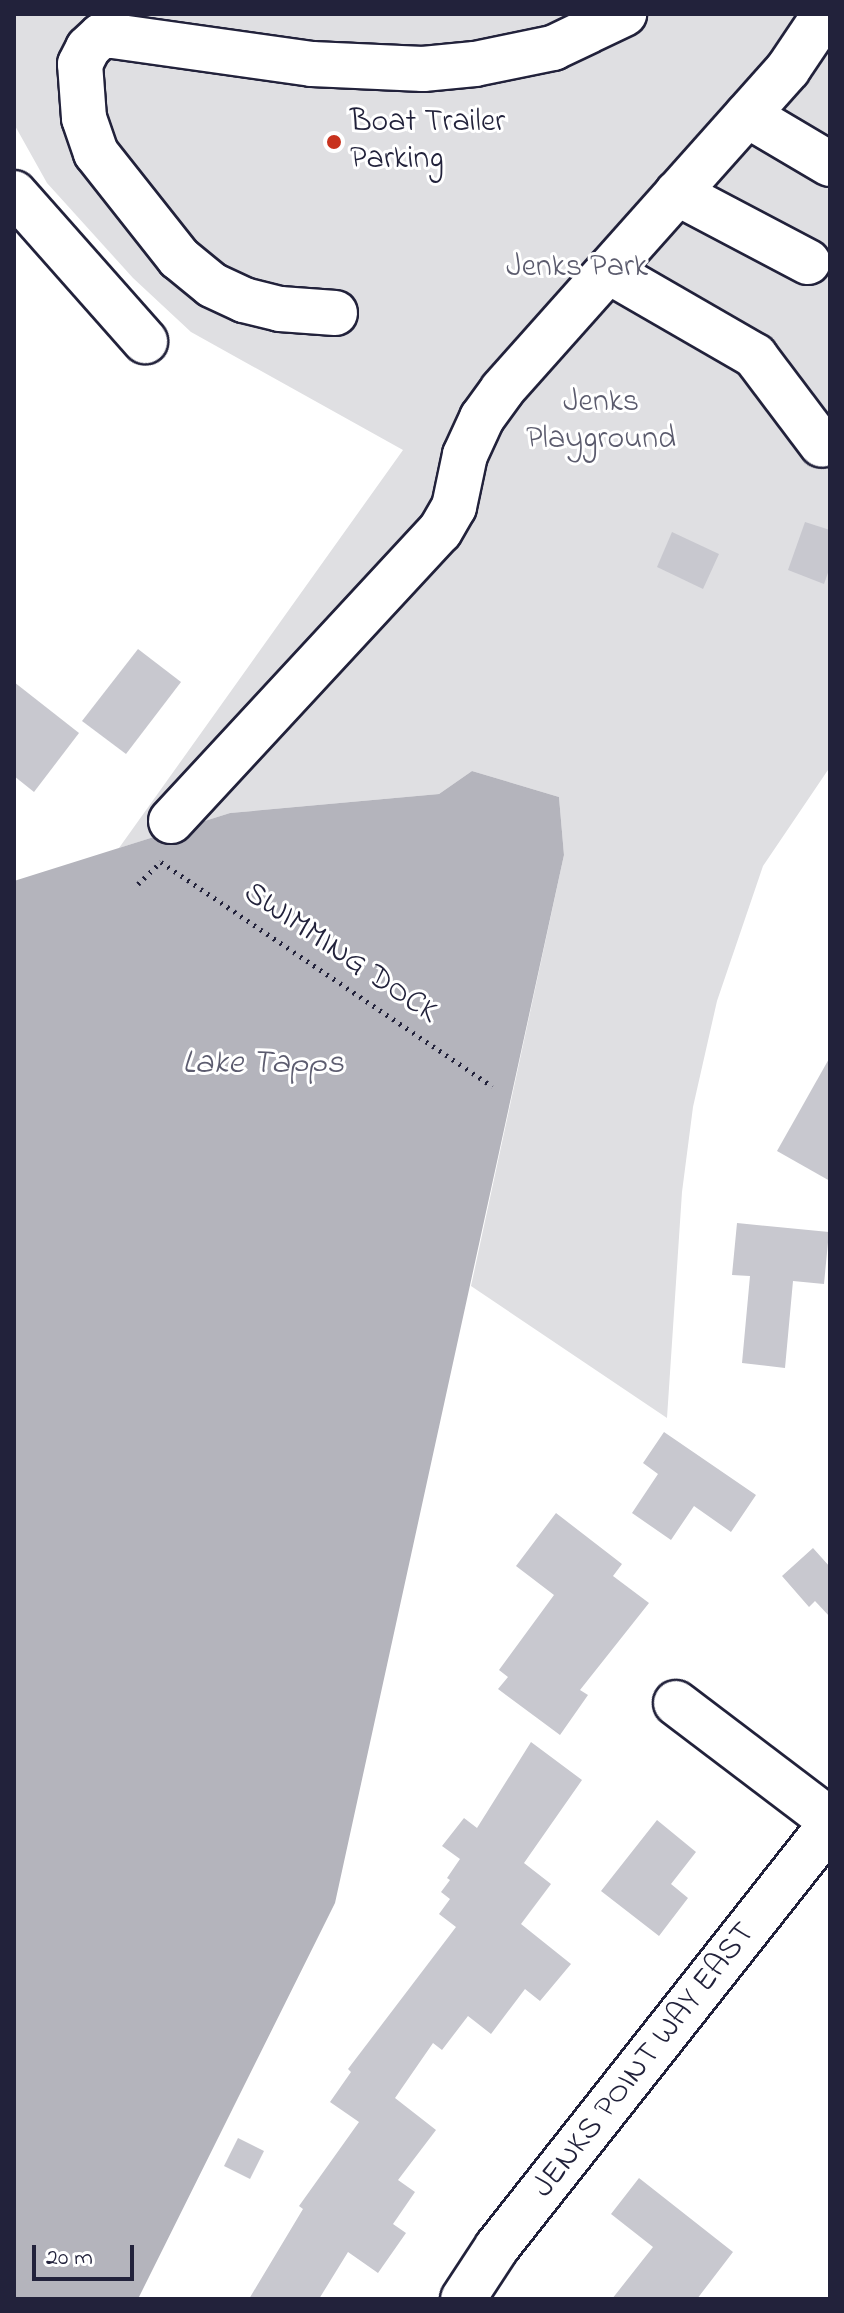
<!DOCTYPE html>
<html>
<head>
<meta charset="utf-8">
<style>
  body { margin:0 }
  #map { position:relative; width:844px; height:2313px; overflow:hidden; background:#fff; font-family:"Indie Flower",sans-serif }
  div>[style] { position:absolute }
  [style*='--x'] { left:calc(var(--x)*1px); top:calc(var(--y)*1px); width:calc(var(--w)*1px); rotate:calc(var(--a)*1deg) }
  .green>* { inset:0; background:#dfdfe2 }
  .water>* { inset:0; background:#b4b4bc }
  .building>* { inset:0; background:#c8c8cf }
  .path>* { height:5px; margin-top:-2.5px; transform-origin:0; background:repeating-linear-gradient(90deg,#22223b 0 2px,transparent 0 8px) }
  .roads { filter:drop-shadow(2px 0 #22223b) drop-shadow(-2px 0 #22223b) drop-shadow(0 2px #22223b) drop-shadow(0 -2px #22223b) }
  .minor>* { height:44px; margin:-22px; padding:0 22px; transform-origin:22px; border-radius:22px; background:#fff }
  .dots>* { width:22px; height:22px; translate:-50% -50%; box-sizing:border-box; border:4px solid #fff; border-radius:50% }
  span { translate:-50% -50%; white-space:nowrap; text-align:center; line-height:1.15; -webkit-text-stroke:6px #fff; paint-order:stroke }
  .poi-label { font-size:32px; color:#22223b }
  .left { translate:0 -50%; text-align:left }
  .park-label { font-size:32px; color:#5b5b6d }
  .street-label { font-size:32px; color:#22223b }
  .water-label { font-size:34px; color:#5c5c6f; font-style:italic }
  .frame { position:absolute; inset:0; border:16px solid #22223b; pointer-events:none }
  .scale { position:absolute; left:32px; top:2245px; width:102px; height:36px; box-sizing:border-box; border:4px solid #22223b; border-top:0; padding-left:10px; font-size:24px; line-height:28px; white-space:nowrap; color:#22223b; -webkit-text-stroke:6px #fff; paint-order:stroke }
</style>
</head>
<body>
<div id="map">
  <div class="green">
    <i style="clip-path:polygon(14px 14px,830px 14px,830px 767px,763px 866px,717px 1001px,693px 1107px,682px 1192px,667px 1418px,471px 1286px,564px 855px,559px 797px,472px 771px,439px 794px,230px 813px,119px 848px,403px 450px,191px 332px,133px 278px,47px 183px,14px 124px)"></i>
  </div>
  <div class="water">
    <i style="clip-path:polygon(472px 771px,559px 797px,564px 855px,335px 1903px,138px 2299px,14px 2299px,14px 881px,230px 813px,439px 794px)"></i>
  </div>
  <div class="building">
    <i style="clip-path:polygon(805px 522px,830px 530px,830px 567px,824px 584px,788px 570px)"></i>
    <i style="clip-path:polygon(672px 532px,719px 554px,703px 589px,657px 567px)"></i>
    <i style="clip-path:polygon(138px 649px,181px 682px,126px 754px,82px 721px)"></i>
    <i style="clip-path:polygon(14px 682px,79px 733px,34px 792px,14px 776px)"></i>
    <i style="clip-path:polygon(830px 1057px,830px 1181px,777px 1151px)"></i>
    <i style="clip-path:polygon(737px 1223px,829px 1232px,824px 1284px,793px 1281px,785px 1368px,742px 1363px,750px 1276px,732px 1275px)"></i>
    <i style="clip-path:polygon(664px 1432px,756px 1495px,731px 1532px,694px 1506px,671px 1540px,632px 1513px,658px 1474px,643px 1463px)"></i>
    <i style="clip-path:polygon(556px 1513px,622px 1564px,613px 1576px,649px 1603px,580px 1690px,588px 1695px,560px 1735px,498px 1689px,508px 1677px,499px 1670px,554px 1595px,516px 1566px)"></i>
    <i style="clip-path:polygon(813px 1548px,830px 1567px,830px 1617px,815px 1601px,809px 1607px,782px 1576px)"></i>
    <i style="clip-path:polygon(531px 1742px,582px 1780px,524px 1863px,551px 1884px,521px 1924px,571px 1964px,540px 2001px,525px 1989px,491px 2034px,468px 2016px,442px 2050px,433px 2043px,395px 2098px,436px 2130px,398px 2180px,415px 2192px,393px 2224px,406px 2233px,378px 2273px,348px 2252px,319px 2299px,249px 2299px,303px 2209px,299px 2206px,359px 2122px,330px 2102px,351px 2072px,348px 2069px,456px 1927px,439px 1914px,450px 1899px,441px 1892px,450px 1880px,447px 1878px,460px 1859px,442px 1846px,464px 1818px,477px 1828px)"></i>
    <i style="clip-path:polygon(657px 1820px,696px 1852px,671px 1884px,688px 1898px,659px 1936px,601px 1891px)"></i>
    <i style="clip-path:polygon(238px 2138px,264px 2151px,250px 2179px,224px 2166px)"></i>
    <i style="clip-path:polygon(639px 2178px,733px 2252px,697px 2299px,612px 2299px,653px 2247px,611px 2214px)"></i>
  </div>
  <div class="path">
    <i style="--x:161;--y:862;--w:400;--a:34.1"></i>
    <i style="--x:138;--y:884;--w:32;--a:-44"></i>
  </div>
  <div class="roads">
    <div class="minor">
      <i style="--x:747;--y:115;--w:96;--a:30.6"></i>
      <i style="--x:14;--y:193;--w:198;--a:48.5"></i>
      <i style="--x:677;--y:193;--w:148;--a:27.8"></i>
      <i style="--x:608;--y:271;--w:170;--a:30"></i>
      <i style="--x:755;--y:356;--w:111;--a:53"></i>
      <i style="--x:335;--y:313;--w:55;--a:-175.8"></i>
      <i style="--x:280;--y:309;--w:37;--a:-166"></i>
      <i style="--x:244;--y:300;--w:35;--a:-155"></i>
      <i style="--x:212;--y:285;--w:43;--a:-140.7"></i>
      <i style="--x:179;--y:258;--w:134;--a:-128.3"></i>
      <i style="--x:96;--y:153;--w:37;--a:-109"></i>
      <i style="--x:84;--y:118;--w:54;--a:-94.2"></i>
      <i style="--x:80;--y:64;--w:18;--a:-63"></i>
      <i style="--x:88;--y:48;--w:18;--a:-43"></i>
      <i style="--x:101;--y:36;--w:12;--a:0"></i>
      <i style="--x:113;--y:36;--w:201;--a:8"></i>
      <i style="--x:312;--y:64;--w:111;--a:2.6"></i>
      <i style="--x:423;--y:69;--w:52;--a:-5.5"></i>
      <i style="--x:475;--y:64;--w:80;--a:-11.6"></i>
      <i style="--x:553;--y:48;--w:79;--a:-25.6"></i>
      <i style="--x:171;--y:821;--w:396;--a:-47.2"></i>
      <i style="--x:440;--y:531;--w:28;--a:-60"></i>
      <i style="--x:454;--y:507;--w:53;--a:-78.1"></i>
      <i style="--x:465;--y:455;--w:41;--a:-65.3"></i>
      <i style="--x:482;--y:418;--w:34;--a:-54"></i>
      <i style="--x:502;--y:390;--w:430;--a:-48.3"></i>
      <i style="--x:788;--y:69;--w:66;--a:-56.1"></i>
      <i style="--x:676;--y:1703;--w:193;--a:37.2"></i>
      <i style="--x:463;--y:2299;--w:62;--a:-56.8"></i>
      <i style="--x:497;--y:2247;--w:538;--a:-51.72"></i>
    </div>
  </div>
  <div class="dots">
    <i style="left:334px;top:142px;background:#c8321e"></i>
  </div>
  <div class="poi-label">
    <span class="left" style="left:350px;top:142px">Boat Trailer<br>Parking</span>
  </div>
  <div class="park-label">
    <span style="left:577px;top:268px">Jenks Park</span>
    <span style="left:601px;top:422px">Jenks<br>Playground</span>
  </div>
  <div class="street-label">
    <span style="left:340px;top:954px;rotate:34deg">SWIMMING DOCK</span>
    <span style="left:645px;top:2061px;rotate:-52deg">JENKS POINT WAY EAST</span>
  </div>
  <div class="water-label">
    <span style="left:263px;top:1065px">Lake Tapps</span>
  </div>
  <div class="frame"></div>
  <div class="scale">20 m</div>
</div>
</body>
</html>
